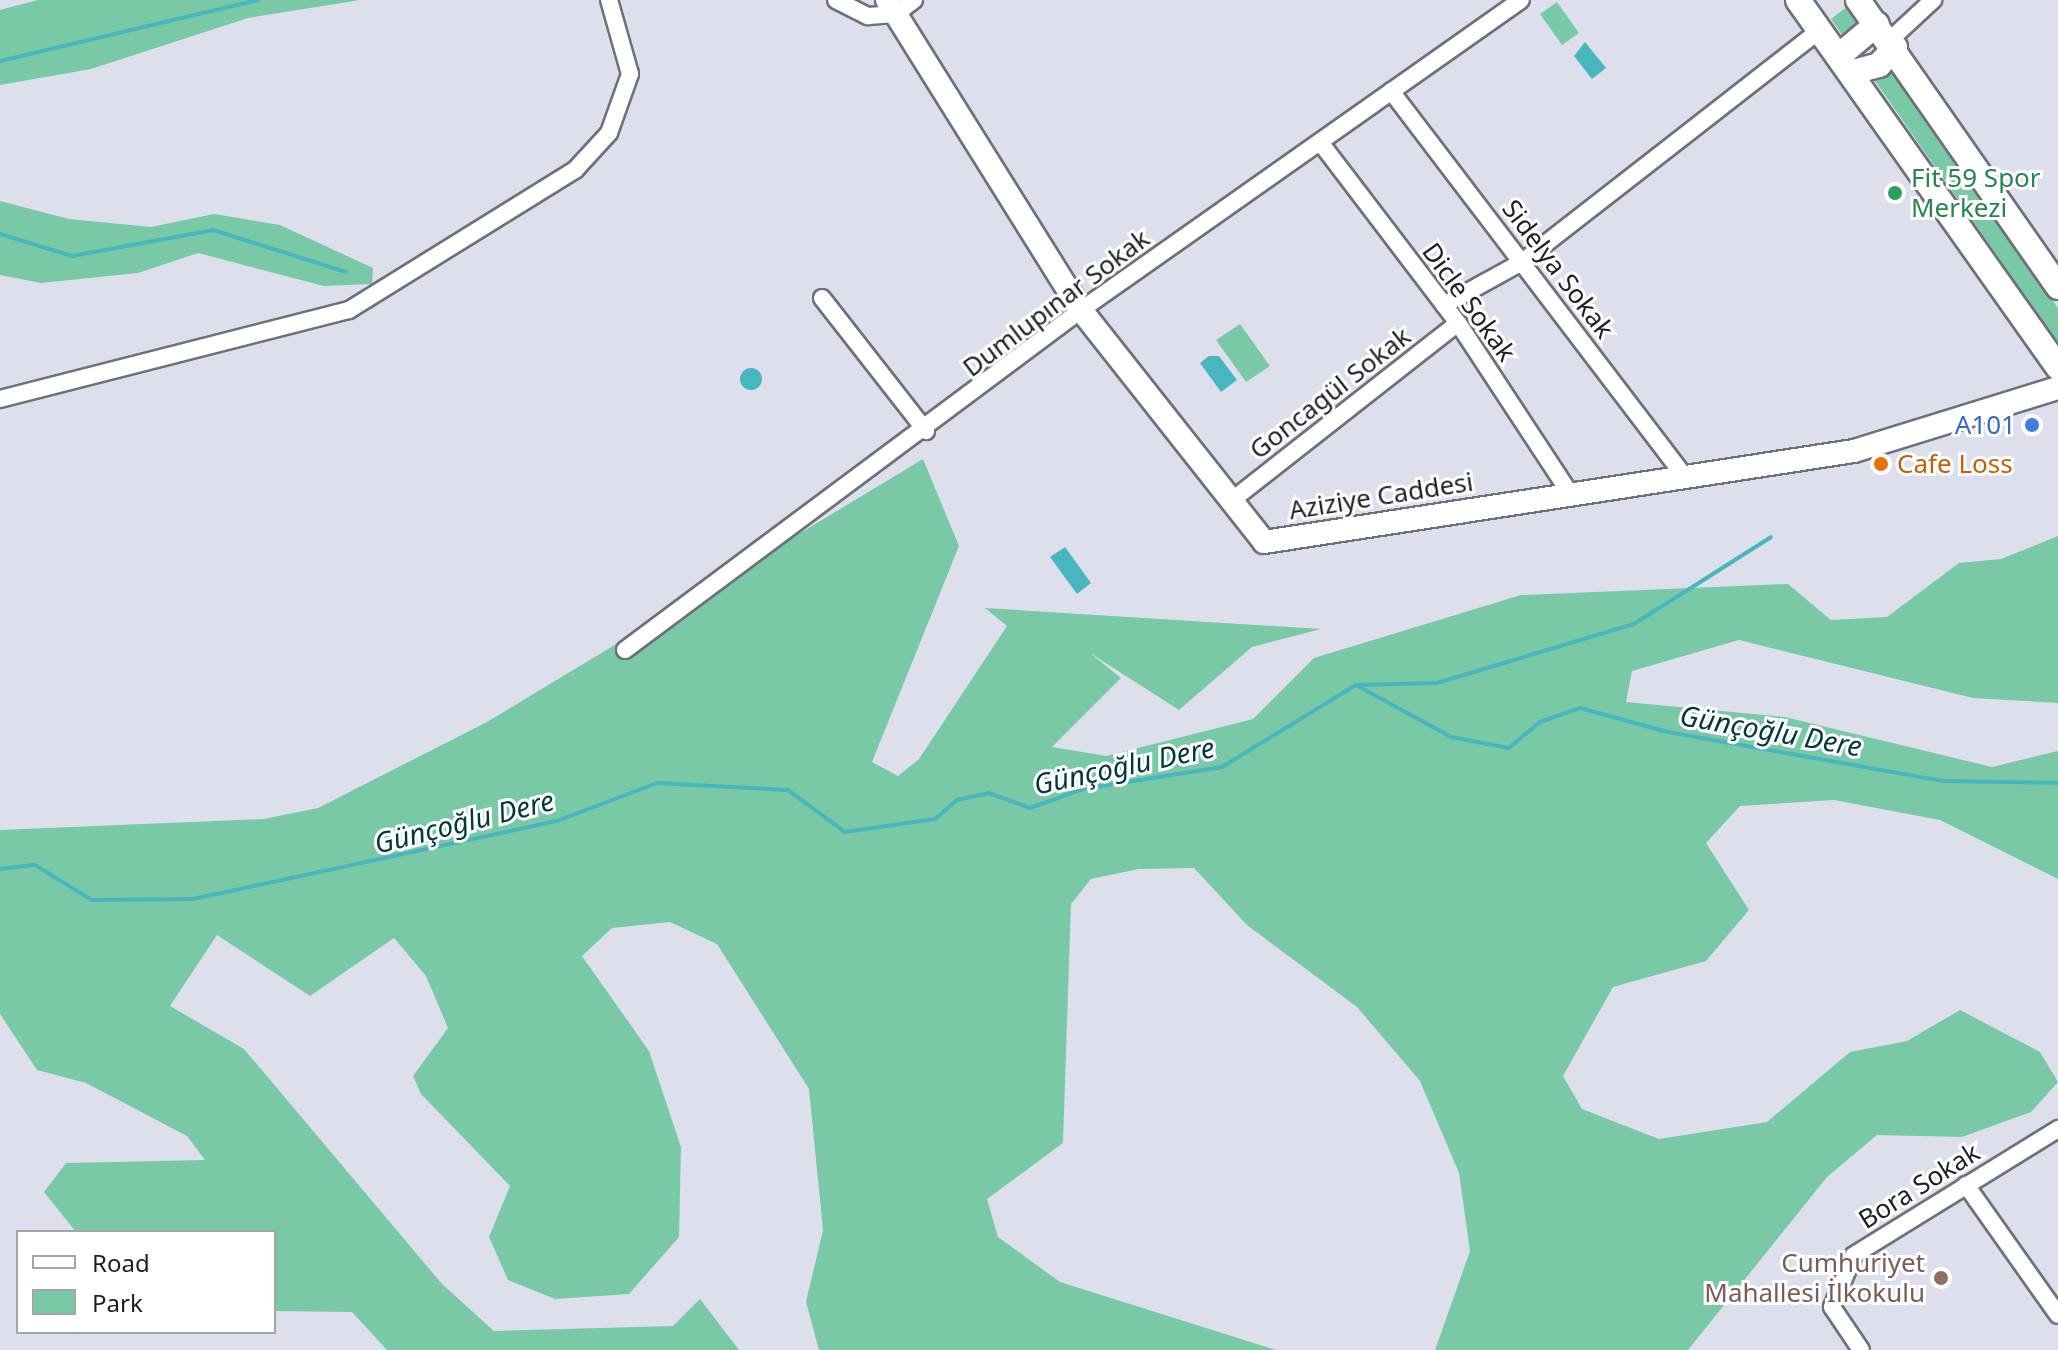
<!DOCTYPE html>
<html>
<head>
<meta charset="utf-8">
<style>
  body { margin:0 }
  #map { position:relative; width:2058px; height:1350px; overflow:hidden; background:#dde0ec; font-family:"Noto Sans",sans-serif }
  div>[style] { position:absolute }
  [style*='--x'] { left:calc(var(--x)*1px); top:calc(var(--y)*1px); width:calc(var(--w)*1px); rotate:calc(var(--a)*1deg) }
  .green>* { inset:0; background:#7ac9a6 }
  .water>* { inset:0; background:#47b6be }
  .round { border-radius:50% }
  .stream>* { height:4px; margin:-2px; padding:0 2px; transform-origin:2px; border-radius:2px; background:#47b6be }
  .roads { filter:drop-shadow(2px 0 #6e717b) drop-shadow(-2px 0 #6e717b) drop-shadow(0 2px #6e717b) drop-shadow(0 -2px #6e717b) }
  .street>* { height:16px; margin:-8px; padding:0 8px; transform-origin:8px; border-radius:8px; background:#fff }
  .secondary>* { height:22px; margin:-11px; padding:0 11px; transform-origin:11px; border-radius:11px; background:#fff }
  .primary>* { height:24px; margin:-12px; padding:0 12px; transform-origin:12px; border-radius:12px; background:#fff }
  .dots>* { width:22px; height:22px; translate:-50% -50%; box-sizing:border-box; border:4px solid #fff; border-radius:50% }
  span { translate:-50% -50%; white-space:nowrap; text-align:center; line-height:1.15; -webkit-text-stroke:6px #fff; paint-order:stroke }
  .leisure-label { font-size:26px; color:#27864d }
  .left { translate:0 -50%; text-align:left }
  .street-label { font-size:26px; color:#1e1f23 }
  .shop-label { font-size:26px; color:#366cbe }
  .right { translate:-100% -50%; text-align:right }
  .food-label { font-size:26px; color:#c56008 }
  .education-label { font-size:26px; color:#785e54 }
  .water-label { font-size:28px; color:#02383c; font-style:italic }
  .legend { position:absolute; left:16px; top:1230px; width:260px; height:104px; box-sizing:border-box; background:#fff; border:2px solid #a5a5a7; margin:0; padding:10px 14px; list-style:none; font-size:24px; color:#1e1f23 }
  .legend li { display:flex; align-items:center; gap:16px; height:40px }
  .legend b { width:40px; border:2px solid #a5a5a7 }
</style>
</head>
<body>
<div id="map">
  <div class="green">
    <i style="clip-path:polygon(38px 0,360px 0,248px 18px,91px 69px,0 85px,0 10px)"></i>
    <i style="clip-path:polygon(1557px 2px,1579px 33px,1562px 45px,1540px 14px)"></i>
    <i style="clip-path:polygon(1847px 7px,1859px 25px,1843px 36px,1831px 19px)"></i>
    <i style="clip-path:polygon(1891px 66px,2058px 308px,2058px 343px,1873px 78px)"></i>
    <i style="clip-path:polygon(0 201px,69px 219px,151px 227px,214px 214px,280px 225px,373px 268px,372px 284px,324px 286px,198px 253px,138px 273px,41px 283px,0 275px)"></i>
    <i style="clip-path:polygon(1240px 324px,1270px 366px,1246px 382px,1216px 340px)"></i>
    <i style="clip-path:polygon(923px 459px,959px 546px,872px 762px,898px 776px,919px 759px,1007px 626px,985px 608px,1321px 629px,1252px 647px,1179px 710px,1090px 653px,1121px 678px,1052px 747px,1106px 756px,1253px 719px,1314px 658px,1521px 595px,1788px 584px,1831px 620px,1887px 617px,1959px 563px,2001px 559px,2058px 536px,2058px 703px,1973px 698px,1739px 640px,1632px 671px,1626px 702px,1785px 717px,1992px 767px,2058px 751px,2058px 879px,1940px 820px,1834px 800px,1740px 806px,1706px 843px,1749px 910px,1706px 961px,1613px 987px,1563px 1076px,1582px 1109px,1659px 1139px,1767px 1122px,1850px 1052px,1907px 1041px,1960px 1010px,2040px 1052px,2058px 1082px,2031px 1112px,1962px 1137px,1877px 1135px,1827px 1177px,1688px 1350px,1435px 1350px,1470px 1251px,1459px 1173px,1420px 1081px,1357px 1007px,1247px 925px,1194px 868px,1139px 869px,1091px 879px,1071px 904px,1063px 1143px,987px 1199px,998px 1237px,1060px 1282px,1276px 1350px,819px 1350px,806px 1302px,823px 1230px,809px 1089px,717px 944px,670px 922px,612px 928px,582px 956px,649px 1051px,681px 1147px,679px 1237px,629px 1294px,555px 1299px,508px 1280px,489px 1237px,510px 1186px,421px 1094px,413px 1076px,448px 1028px,426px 976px,394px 938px,310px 996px,217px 935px,170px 1006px,244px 1049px,442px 1284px,494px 1331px,673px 1326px,700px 1299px,739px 1350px,387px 1350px,352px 1312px,274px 1311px,274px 1232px,76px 1232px,44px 1192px,66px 1163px,205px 1160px,187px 1136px,86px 1083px,37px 1070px,0 1014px,0 830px,264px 819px,318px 808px,487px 722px)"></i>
  </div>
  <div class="water">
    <i style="clip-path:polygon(1585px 42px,1606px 68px,1592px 79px,1574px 56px)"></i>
    <i style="clip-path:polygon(1209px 356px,1219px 356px,1237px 380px,1221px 392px,1200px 363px)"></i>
    <i class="round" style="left:740px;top:368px;width:22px;height:22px"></i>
    <i style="clip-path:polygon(1065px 547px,1091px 583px,1077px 594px,1050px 557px)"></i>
  </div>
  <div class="stream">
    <i style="--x:0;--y:61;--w:265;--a:-13.3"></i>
    <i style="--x:0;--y:234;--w:75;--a:17"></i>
    <i style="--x:72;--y:256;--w:143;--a:-10.4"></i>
    <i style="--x:213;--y:230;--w:139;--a:17.5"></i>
    <i style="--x:1359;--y:685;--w:78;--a:-1.5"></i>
    <i style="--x:1437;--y:683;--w:206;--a:-16.7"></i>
    <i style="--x:1634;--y:624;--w:162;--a:-32.4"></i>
    <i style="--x:0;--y:869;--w:35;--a:-7"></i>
    <i style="--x:35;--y:865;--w:67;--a:31.6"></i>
    <i style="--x:92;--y:900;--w:101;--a:-0.6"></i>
    <i style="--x:193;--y:899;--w:372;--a:-12.1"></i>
    <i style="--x:557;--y:821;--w:107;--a:-20.8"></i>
    <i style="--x:657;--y:783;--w:131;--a:3.1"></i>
    <i style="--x:788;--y:790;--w:71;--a:36.4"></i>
    <i style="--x:845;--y:832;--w:91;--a:-8.2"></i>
    <i style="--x:935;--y:819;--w:29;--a:-41"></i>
    <i style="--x:957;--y:800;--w:33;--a:-12"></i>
    <i style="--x:989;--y:793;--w:44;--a:20.1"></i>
    <i style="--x:1030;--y:808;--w:56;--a:-19.7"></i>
    <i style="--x:1083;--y:789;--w:141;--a:-9"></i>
    <i style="--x:1222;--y:767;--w:157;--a:-31.5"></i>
    <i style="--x:1356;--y:685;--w:108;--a:28.7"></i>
    <i style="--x:1451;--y:737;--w:59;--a:10.7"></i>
    <i style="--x:1509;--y:748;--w:40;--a:-40"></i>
    <i style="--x:1540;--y:722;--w:42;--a:-19.3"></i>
    <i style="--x:1580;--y:708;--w:91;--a:15.3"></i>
    <i style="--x:1668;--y:732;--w:280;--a:10.1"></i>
    <i style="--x:1944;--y:781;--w:114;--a:1"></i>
  </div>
  <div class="roads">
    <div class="street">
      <i style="--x:836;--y:0;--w:36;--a:27"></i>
      <i style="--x:868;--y:16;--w:28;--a:-4"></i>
      <i style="--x:896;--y:14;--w:23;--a:-38"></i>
      <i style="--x:1890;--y:40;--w:59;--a:-42.9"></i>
      <i style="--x:1391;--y:91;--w:485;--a:52.7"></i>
      <i style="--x:1320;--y:142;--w:228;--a:52.7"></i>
      <i style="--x:1458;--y:323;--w:206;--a:56.7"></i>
      <i style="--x:822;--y:298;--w:169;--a:52"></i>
      <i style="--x:1444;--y:305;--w:89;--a:-28.9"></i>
      <i style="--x:1522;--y:262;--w:379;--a:-37.9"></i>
      <i style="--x:0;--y:399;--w:360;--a:-14.3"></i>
      <i style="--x:349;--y:310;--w:266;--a:-31.8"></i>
      <i style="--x:575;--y:170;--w:50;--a:-47.4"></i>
      <i style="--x:609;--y:133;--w:63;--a:-70.4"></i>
      <i style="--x:630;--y:74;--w:77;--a:-105.8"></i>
      <i style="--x:1231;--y:501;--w:288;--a:-38.1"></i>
      <i style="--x:625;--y:650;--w:569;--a:-36.71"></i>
      <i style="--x:1081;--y:310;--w:538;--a:-35.17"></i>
      <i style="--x:1966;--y:1185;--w:159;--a:54.7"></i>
      <i style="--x:1861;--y:1350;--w:52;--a:-124"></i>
      <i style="--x:1832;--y:1307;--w:56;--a:-67.1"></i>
      <i style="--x:1854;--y:1255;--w:240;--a:-31.7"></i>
    </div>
    <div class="secondary">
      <i style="--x:887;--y:0;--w:366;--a:58"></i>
      <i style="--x:1081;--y:310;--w:295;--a:51.7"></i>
      <i style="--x:1264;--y:542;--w:597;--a:-8.77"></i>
      <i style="--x:1854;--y:451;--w:214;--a:-17.2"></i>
    </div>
    <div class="primary">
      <i style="--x:1798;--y:0;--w:450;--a:54.7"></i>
      <i style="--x:1858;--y:0;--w:350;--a:55.1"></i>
      <i style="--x:1840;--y:55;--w:48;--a:-40"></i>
      <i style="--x:1853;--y:72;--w:27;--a:-15"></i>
      <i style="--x:1879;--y:65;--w:24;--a:-48"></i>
    </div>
  </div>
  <div class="dots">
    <i style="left:1895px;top:193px;background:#2e9e5b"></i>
    <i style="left:2032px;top:425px;background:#3f7fe0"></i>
    <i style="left:1881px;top:464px;background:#e8710a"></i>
    <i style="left:1941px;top:1278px;background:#8d6e63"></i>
  </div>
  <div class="leisure-label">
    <span class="left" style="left:1911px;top:193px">Fit 59 Spor<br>Merkezi</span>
  </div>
  <div class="street-label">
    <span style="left:1558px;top:269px;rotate:53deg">Sidelya Sokak</span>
    <span style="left:1469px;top:302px;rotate:54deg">Dicle Sokak</span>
    <span style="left:1056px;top:303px;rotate:-37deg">Dumlupınar Sokak</span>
    <span style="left:1330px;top:393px;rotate:-38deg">Goncagül Sokak</span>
    <span style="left:1381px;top:496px;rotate:-9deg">Aziziye Caddesi</span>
    <span style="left:1919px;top:1186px;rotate:-32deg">Bora Sokak</span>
  </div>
  <div class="shop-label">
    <span class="right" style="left:2016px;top:425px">A101</span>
  </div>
  <div class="food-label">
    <span class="left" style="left:1897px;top:464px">Cafe Loss</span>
  </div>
  <div class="education-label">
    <span class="right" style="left:1925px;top:1278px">Cumhuriyet<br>Mahallesi İlkokulu</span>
  </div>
  <div class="water-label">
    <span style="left:1771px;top:730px;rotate:10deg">Günçoğlu Dere</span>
    <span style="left:1124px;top:765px;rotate:-12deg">Günçoğlu Dere</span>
    <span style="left:464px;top:821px;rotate:-14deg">Günçoğlu Dere</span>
  </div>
  <ul class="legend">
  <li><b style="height:10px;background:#fff"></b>Road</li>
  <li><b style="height:22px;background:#7ac9a6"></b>Park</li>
  </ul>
</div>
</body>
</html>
